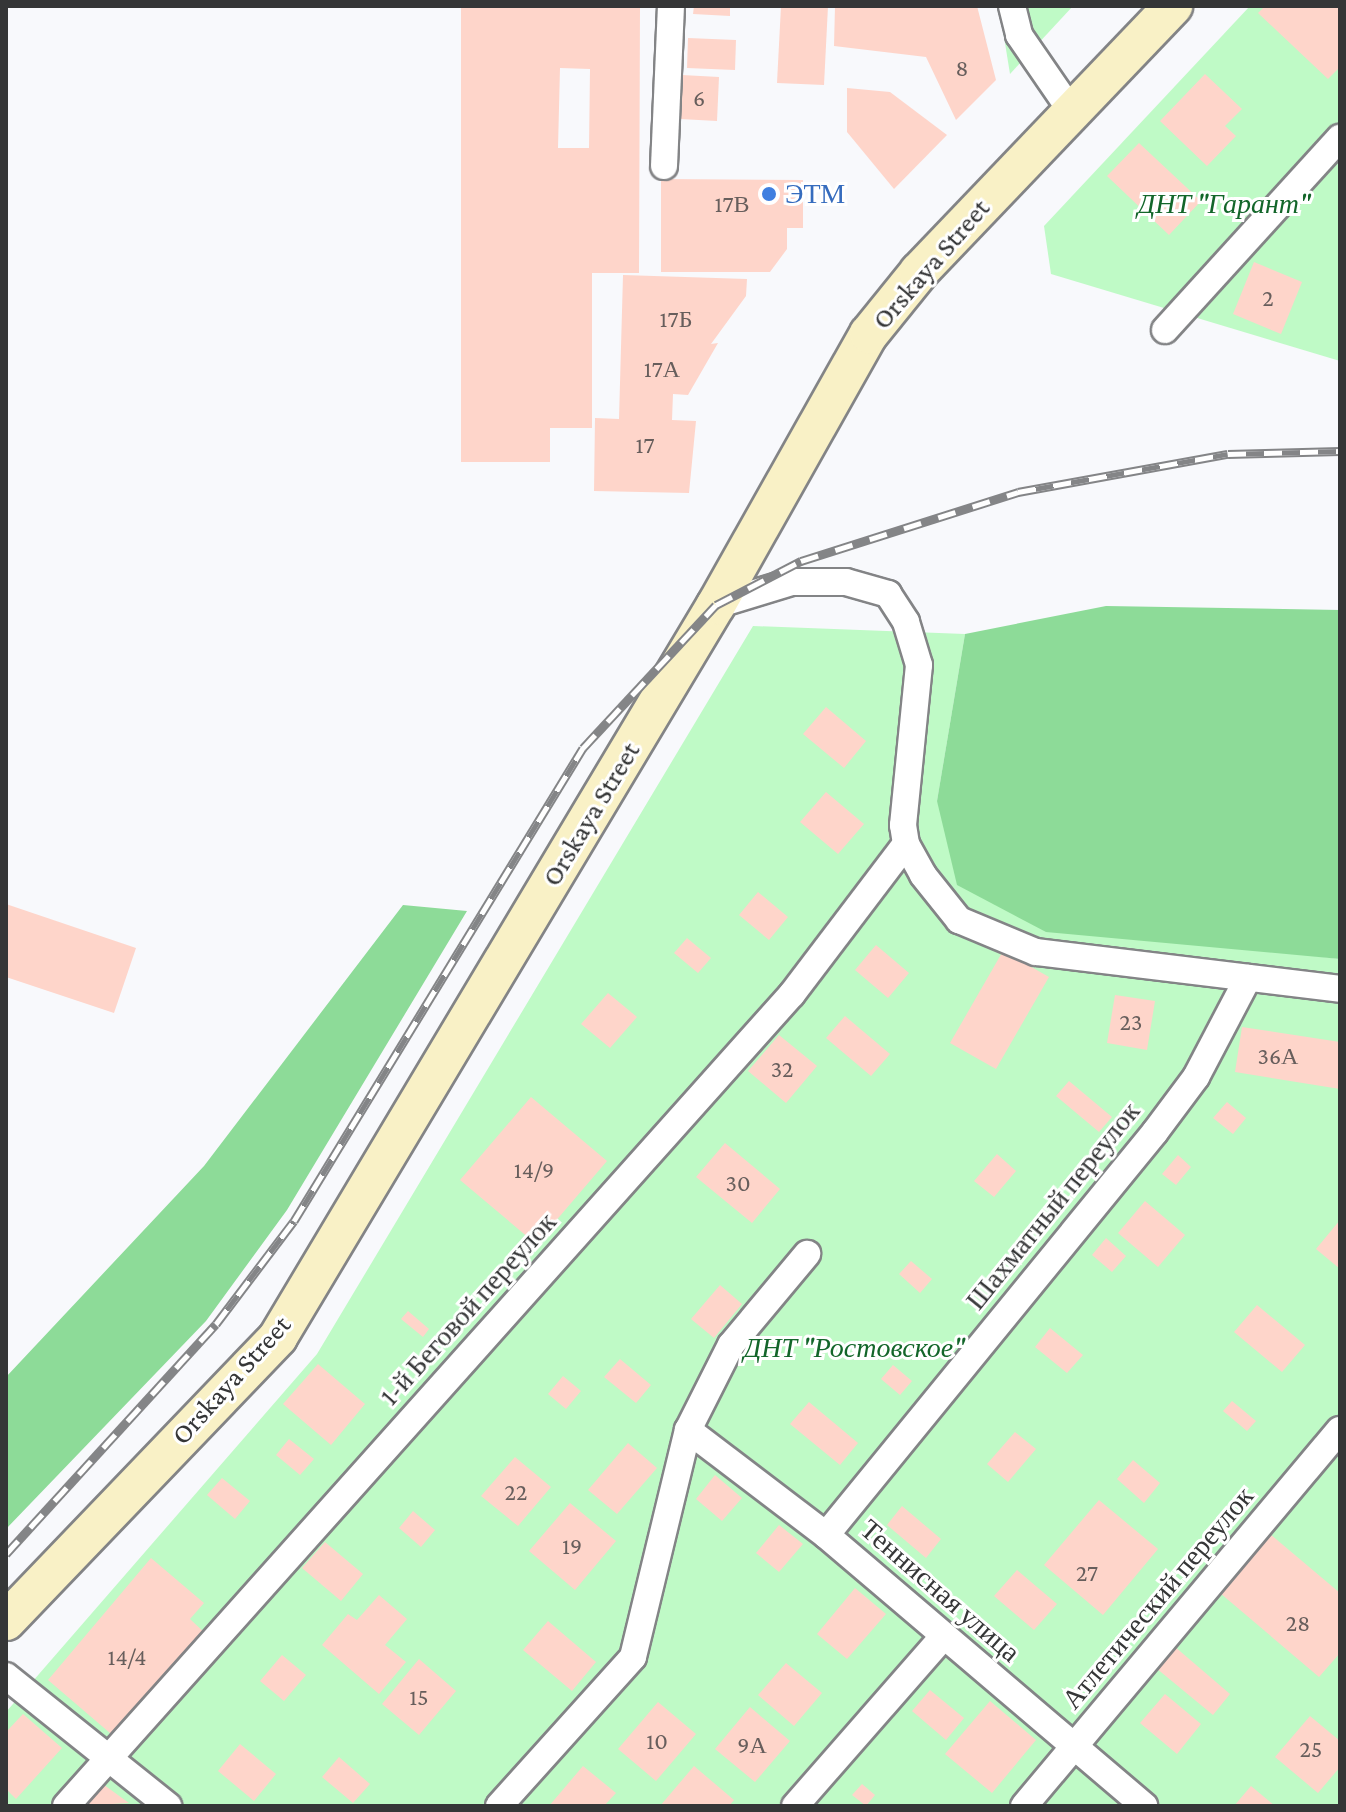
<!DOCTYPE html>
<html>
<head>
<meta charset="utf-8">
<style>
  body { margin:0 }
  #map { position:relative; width:1346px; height:1812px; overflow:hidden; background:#f8f9fc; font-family:"Crimson Pro",serif }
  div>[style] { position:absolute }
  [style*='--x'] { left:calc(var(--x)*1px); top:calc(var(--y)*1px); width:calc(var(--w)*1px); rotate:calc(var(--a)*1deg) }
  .green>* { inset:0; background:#bffac6 }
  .forest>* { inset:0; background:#8ddb98 }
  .building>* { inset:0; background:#fed5ca }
  .roads { filter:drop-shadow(2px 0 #838486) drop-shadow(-2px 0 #838486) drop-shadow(0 2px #838486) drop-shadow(0 -2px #838486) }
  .minor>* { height:26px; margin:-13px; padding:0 13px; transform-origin:13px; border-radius:13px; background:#fff }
  .secondary>* { height:38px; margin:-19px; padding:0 19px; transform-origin:19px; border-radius:19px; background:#f9f1c6 }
  .rail>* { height:9px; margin-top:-4.5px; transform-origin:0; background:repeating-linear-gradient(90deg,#fff 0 18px,#848587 0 36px); box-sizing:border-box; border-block:2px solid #848587 }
  .dots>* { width:22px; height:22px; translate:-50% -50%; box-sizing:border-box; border:4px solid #fff; border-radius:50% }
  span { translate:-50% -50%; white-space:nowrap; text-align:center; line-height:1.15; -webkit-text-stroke:6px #fff; paint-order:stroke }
  .number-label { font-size:24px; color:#675e5c }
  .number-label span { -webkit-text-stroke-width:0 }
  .shop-label { font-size:28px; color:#366cbe }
  .left { translate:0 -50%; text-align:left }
  .park-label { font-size:28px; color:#13662a; font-style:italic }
  .street-label { font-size:28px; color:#353637 }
  .frame { position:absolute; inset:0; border:8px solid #353637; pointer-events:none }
</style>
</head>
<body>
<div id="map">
  <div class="green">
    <i style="clip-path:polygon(999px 6px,1073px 6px,1010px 74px)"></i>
    <i style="clip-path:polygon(1250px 6px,1340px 6px,1340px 361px,1051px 274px,1044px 226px)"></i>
    <i style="clip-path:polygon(753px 626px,965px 634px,937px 801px,1281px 952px,1340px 959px,1340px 1806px,6px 1806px,6px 1712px,317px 1354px)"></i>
  </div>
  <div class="forest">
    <i style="clip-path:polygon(1106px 606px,1340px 610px,1340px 959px,1046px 932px,957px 885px,937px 801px,965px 634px)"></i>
    <i style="clip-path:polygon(403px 905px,467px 911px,287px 1210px,206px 1321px,6px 1529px,6px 1377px,204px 1166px)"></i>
  </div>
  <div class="building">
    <i style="clip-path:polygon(evenodd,461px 6px,640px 6px,639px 273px,592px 273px,592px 428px,550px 428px,550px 462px,461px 462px,461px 6px,560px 68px,590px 69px,589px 148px,558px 148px,560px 68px)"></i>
    <i style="clip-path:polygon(694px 6px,730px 6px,730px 16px,693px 14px)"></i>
    <i style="clip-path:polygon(781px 6px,828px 6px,824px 85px,777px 83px)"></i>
    <i style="clip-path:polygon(835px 6px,977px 6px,996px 80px,956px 120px,926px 57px,834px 46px)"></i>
    <i style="clip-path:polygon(1265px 6px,1340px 6px,1340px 67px,1328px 79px,1258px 13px)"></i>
    <i style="clip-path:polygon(688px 38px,736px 40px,735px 70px,687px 68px)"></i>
    <i style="clip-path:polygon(1205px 74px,1242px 109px,1225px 126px,1236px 136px,1207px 166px,1160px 121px)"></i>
    <i style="clip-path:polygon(682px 75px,719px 77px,717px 121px,680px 119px)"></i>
    <i style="clip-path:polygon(847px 88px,890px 92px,947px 135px,894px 189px,847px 132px)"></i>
    <i style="clip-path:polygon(1139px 143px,1201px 201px,1169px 235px,1107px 176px)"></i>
    <i style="clip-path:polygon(661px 179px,803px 180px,803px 228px,787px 228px,787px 249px,770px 272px,661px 272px)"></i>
    <i style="clip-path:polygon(1254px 262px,1302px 282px,1281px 334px,1233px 314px)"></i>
    <i style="clip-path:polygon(623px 275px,747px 279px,746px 296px,711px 344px,718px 343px,688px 395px,673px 394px,672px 420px,696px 421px,689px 493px,594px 491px,595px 418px,619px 419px)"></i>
    <i style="clip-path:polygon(826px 707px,866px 741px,844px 768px,803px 734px)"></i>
    <i style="clip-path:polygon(826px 792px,864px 824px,838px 854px,800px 822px)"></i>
    <i style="clip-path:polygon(758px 892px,788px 917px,769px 940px,739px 915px)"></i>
    <i style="clip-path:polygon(6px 904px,136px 948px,114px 1013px,6px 977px)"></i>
    <i style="clip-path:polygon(687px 938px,711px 958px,698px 973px,674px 953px)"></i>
    <i style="clip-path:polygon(876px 945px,909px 973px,888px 998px,855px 970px)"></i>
    <i style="clip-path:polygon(1003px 951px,1049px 977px,996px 1069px,950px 1043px)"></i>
    <i style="clip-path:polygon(608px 993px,637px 1017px,610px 1048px,581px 1024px)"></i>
    <i style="clip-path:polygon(1115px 995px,1155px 1001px,1147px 1050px,1107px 1043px)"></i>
    <i style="clip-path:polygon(845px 1016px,890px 1054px,871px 1076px,826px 1038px)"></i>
    <i style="clip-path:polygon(1242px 1027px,1340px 1042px,1340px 1089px,1235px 1072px)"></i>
    <i style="clip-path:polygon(779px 1035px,817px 1066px,786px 1103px,748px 1071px)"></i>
    <i style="clip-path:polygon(1069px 1081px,1112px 1117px,1099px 1132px,1056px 1096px)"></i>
    <i style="clip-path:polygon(531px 1097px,607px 1161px,536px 1244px,460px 1180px)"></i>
    <i style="clip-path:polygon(1227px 1102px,1246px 1118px,1233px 1134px,1213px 1118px)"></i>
    <i style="clip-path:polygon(725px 1143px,780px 1189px,752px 1223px,696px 1177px)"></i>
    <i style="clip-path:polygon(997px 1154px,1016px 1171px,994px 1197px,974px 1181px)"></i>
    <i style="clip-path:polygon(1178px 1155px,1191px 1167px,1176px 1185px,1162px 1174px)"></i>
    <i style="clip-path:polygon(1145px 1201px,1185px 1235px,1158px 1267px,1118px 1233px)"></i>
    <i style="clip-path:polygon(1340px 1220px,1340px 1269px,1316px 1249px)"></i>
    <i style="clip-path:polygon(1106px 1238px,1126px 1256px,1112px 1272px,1092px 1255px)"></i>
    <i style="clip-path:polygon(911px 1261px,932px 1279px,920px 1293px,899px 1274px)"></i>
    <i style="clip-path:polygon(720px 1285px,742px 1304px,714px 1338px,691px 1319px)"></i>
    <i style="clip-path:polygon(1257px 1305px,1305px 1345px,1282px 1372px,1234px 1332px)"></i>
    <i style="clip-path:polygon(408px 1311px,429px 1329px,423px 1337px,401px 1319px)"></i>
    <i style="clip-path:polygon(1050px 1328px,1083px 1355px,1067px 1373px,1035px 1347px)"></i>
    <i style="clip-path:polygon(620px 1359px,651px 1385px,636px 1403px,604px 1377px)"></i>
    <i style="clip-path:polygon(318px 1364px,365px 1404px,331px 1445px,283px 1404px)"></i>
    <i style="clip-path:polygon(893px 1365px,912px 1381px,900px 1395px,881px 1379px)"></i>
    <i style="clip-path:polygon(563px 1376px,581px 1391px,566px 1409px,548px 1394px)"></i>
    <i style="clip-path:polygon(1232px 1401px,1256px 1421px,1247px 1431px,1223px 1411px)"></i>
    <i style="clip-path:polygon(809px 1402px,858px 1443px,840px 1465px,790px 1424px)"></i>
    <i style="clip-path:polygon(1015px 1432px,1036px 1449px,1008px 1482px,987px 1464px)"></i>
    <i style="clip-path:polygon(289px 1439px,314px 1459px,300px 1475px,276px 1455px)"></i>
    <i style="clip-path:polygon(628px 1443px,657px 1468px,617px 1514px,588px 1490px)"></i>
    <i style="clip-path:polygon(515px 1457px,551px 1487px,518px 1526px,481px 1496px)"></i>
    <i style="clip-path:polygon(1133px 1460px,1160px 1483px,1144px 1503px,1117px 1479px)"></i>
    <i style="clip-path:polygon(715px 1475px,742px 1498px,722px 1521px,696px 1499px)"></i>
    <i style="clip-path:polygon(222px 1478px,250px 1501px,235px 1519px,207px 1495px)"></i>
    <i style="clip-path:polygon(1099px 1500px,1158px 1549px,1103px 1615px,1044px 1565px)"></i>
    <i style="clip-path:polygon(570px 1503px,616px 1541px,575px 1590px,529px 1551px)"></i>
    <i style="clip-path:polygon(902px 1506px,941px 1539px,926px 1558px,887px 1525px)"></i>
    <i style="clip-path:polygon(413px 1511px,435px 1530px,421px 1547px,399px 1528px)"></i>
    <i style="clip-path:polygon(779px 1525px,803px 1544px,779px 1572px,756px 1553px)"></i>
    <i style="clip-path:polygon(1270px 1534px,1340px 1593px,1340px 1653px,1319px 1677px,1220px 1593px)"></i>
    <i style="clip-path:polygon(325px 1542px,363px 1574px,341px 1601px,302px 1568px)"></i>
    <i style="clip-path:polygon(151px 1558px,204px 1603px,190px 1619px,206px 1634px,117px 1739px,48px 1680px)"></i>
    <i style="clip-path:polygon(1017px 1570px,1057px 1604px,1034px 1630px,994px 1596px)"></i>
    <i style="clip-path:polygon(855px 1588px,886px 1614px,847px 1659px,817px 1634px)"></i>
    <i style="clip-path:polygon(379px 1595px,407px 1619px,385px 1645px,406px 1662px,379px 1694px,322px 1645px,348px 1614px,357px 1620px)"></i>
    <i style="clip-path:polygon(548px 1621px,596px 1662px,572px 1691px,523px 1650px)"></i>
    <i style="clip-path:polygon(1174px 1646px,1230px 1694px,1213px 1715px,1156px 1668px)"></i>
    <i style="clip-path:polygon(282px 1655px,306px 1675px,284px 1701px,260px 1681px)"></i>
    <i style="clip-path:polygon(419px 1659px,456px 1691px,419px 1735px,382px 1704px)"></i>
    <i style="clip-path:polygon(786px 1663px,822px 1693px,794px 1726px,758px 1695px)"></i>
    <i style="clip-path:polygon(930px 1690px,964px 1718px,946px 1740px,912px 1711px)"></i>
    <i style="clip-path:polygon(1165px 1694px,1201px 1724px,1177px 1754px,1140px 1723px)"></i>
    <i style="clip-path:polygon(990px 1701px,1036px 1740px,992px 1793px,945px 1754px)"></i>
    <i style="clip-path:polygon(658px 1702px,696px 1734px,656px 1781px,618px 1749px)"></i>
    <i style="clip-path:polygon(750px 1707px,790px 1741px,755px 1782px,715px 1749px)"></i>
    <i style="clip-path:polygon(23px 1714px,62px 1748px,16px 1799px,6px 1789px,6px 1732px)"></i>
    <i style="clip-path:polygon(1310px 1716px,1340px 1741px,1340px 1767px,1318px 1793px,1275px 1757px)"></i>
    <i style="clip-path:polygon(240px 1744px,276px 1774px,254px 1801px,218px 1771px)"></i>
    <i style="clip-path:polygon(339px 1757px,370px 1784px,353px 1803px,322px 1777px)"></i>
    <i style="clip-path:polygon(583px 1766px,616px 1793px,604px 1806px,549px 1806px)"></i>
    <i style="clip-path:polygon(694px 1766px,734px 1800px,729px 1806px,660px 1806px)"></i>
    <i style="clip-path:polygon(100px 1782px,129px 1803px,79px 1806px)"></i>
    <i style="clip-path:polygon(862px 1784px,875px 1795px,866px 1806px,852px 1795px)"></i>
    <i style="clip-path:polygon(1251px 1786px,1275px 1806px,1234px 1806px)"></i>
  </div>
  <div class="roads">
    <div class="minor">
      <i style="--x:1012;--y:6;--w:30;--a:76"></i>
      <i style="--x:1019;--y:35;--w:93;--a:55.5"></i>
      <i style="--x:664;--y:166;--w:160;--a:-87.5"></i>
      <i style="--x:1165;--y:330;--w:260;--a:-47.7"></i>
      <i style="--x:716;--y:605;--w:78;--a:-17"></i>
      <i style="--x:791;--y:582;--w:55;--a:0"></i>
      <i style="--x:846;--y:582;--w:44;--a:15.9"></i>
      <i style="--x:888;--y:594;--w:33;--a:57"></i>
      <i style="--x:906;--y:622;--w:45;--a:73.2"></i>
      <i style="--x:919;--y:665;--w:161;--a:95.7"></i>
      <i style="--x:903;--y:825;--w:19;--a:81"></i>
      <i style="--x:906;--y:844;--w:35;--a:61"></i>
      <i style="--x:923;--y:875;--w:58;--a:51.3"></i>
      <i style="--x:959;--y:920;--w:83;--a:22.6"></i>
      <i style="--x:1036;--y:952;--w:306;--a:6.9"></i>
      <i style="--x:688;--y:1430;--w:173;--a:37.3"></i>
      <i style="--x:826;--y:1535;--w:418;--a:40.4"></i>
      <i style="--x:826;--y:1535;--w:520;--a:-50.77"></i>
      <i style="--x:1155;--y:1132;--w:69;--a:-53.3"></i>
      <i style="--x:1196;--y:1077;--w:112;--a:-62.3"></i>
      <i style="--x:6;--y:1676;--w:208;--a:38.7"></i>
      <i style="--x:66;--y:1806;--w:1089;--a:-48.2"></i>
      <i style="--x:792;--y:994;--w:188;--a:-52.8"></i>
      <i style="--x:499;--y:1806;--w:200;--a:-48"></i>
      <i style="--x:633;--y:1657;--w:234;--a:-76.4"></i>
      <i style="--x:688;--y:1430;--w:95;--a:-63.2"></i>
      <i style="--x:731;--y:1345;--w:119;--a:-50.1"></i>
      <i style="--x:795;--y:1806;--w:225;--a:-48.8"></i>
      <i style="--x:1024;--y:1806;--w:491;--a:-50"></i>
    </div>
    <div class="secondary">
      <i style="--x:6;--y:1621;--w:393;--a:-46.2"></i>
      <i style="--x:278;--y:1337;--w:853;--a:-59.11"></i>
      <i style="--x:716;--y:605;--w:311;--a:-60.6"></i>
      <i style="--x:869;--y:334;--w:80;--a:-51.1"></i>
      <i style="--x:919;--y:272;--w:368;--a:-46.3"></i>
    </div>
  </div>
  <div class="rail">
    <i style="--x:6;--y:1554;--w:311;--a:-47.6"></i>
    <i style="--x:216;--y:1324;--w:129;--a:-52.9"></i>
    <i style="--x:294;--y:1221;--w:554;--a:-58.58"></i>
    <i style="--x:583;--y:748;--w:195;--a:-47.1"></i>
    <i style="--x:716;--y:605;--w:96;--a:-27.4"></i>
    <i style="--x:801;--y:561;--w:228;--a:-17.6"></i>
    <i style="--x:1018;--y:492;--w:213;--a:-10.3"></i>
    <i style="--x:1228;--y:454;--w:112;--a:-1.5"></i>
  </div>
  <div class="dots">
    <i style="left:769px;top:194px;background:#3f7fe0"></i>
  </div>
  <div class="number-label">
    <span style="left:962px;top:68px">8</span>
    <span style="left:699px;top:98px">6</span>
    <span style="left:732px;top:204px">17В</span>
    <span style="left:1268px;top:298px">2</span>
    <span style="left:676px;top:319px">17Б</span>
    <span style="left:662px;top:369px">17А</span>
    <span style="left:645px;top:445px">17</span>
    <span style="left:1131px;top:1022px">23</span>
    <span style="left:1278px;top:1056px">36А</span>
    <span style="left:782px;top:1069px">32</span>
    <span style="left:534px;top:1170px">14/9</span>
    <span style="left:738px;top:1183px">30</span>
    <span style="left:516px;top:1492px">22</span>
    <span style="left:572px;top:1546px">19</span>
    <span style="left:1087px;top:1573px">27</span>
    <span style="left:1298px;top:1623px">28</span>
    <span style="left:127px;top:1657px">14/4</span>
    <span style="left:419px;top:1697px">15</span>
    <span style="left:657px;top:1741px">10</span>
    <span style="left:752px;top:1745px">9А</span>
    <span style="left:1311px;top:1749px">25</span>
  </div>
  <div class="shop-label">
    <span class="left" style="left:785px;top:194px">ЭТМ</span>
  </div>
  <div class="park-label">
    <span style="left:1224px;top:204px">ДНТ "Гарант"</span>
    <span style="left:854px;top:1348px">ДНТ "Ростовское"</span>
  </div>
  <div class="street-label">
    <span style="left:931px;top:264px;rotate:-49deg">Orskaya Street</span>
    <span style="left:591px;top:814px;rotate:-59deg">Orskaya Street</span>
    <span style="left:1053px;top:1206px;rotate:-51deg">Шахматный переулок</span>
    <span style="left:468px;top:1309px;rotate:-48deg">1-й Беговой переулок</span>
    <span style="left:231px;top:1380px;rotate:-48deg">Orskaya Street</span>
    <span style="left:940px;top:1591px;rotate:41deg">Теннисная улица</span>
    <span style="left:1158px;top:1598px;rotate:-50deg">Атлетический переулок</span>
  </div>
  <div class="frame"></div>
</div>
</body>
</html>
